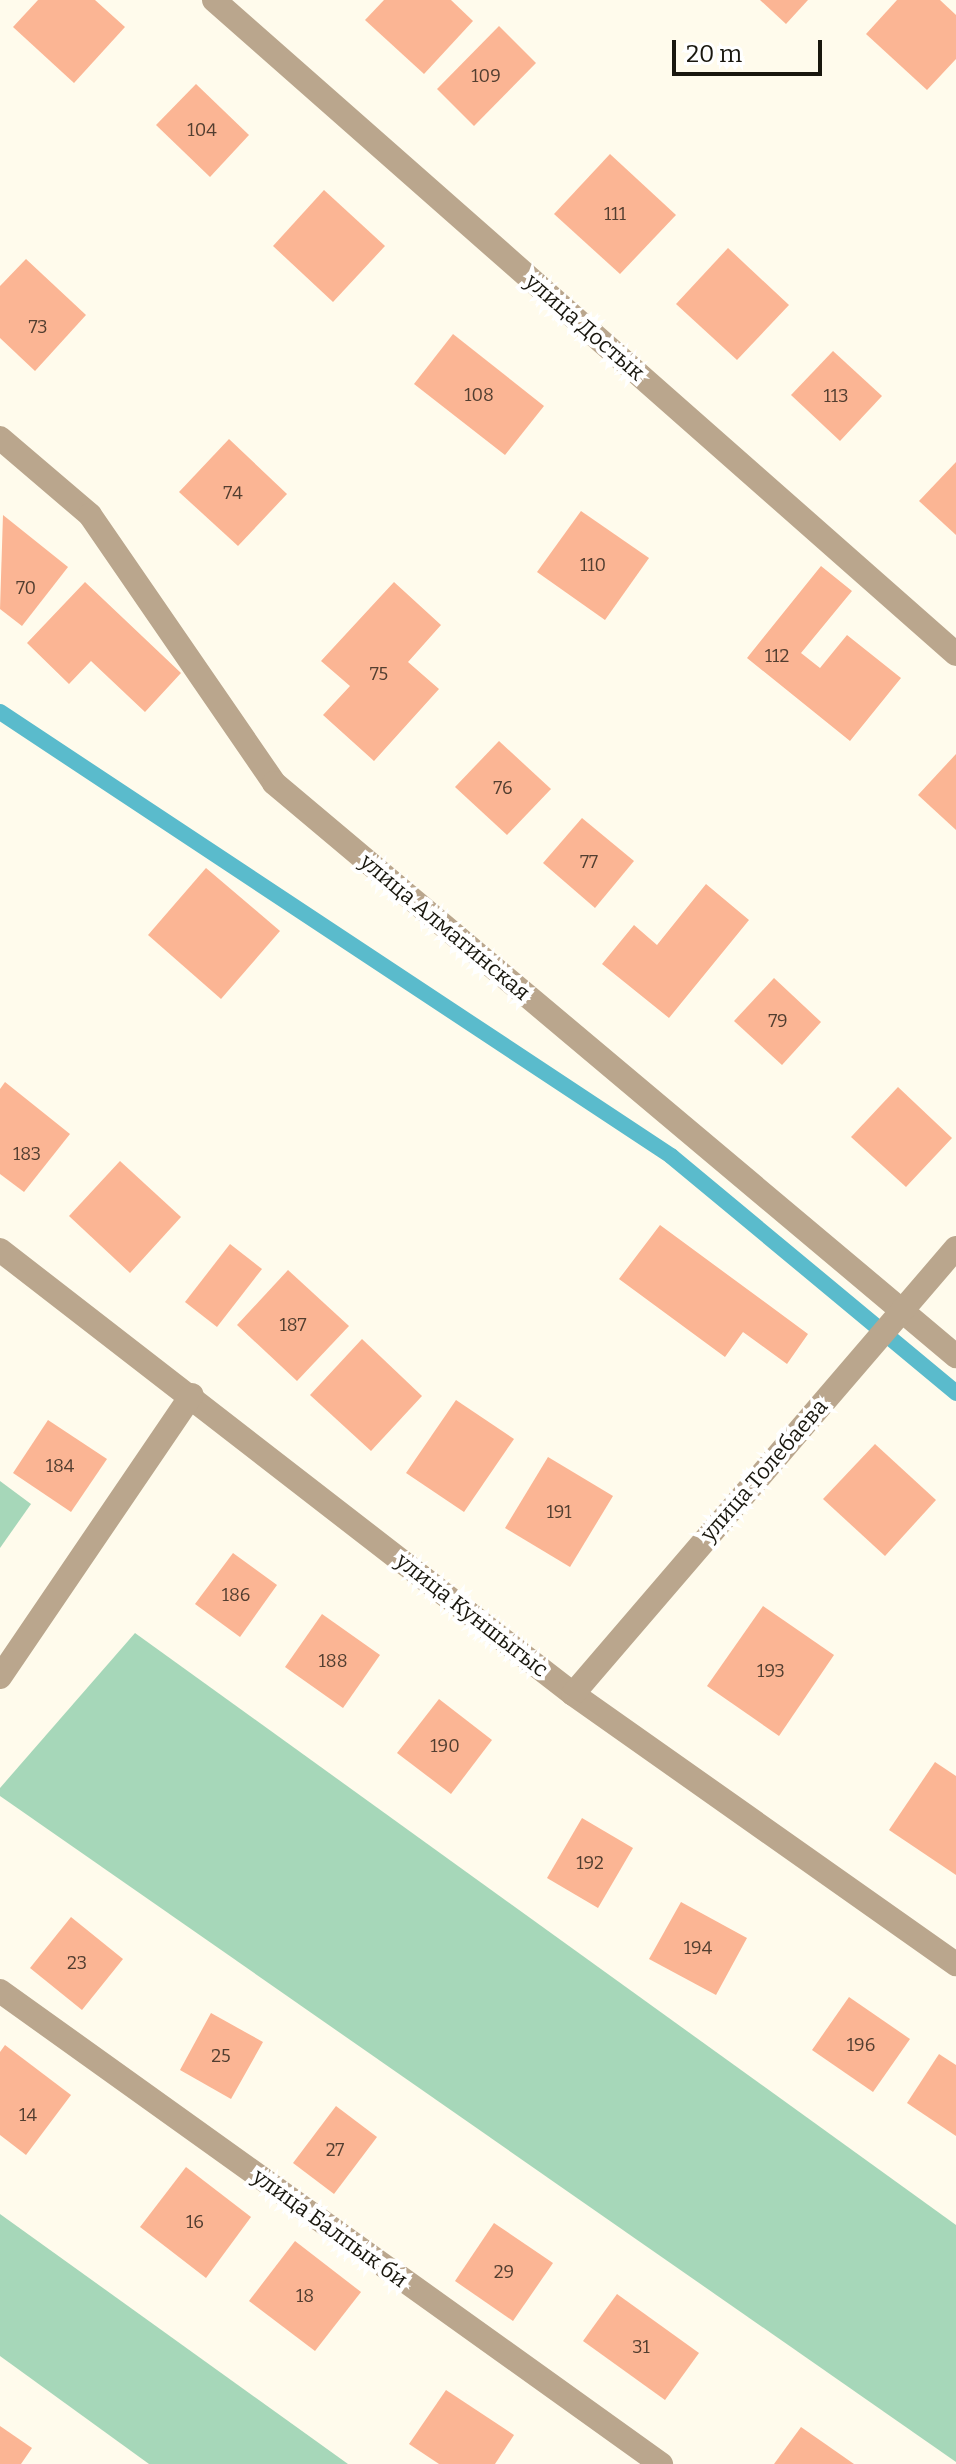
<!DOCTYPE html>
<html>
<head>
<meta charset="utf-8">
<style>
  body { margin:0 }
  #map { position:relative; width:956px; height:2464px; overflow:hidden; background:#fffbec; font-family:Bitter,serif }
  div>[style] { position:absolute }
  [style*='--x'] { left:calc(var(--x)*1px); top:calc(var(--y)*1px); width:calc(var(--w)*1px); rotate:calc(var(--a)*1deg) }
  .green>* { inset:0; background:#a6d7b9 }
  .stream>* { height:16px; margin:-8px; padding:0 8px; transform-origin:8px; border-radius:8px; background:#5abbcc }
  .building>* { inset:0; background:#fbb594 }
  .minor>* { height:24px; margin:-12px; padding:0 12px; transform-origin:12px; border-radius:12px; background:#baa68d }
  span { translate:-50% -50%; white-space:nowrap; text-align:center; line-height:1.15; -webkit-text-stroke:8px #fff; paint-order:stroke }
  .number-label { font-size:18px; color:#523e30 }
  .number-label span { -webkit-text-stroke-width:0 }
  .street-label { font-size:22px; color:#19170e }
  .scale { position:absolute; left:672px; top:40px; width:150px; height:36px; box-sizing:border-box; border:4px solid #19170e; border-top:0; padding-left:10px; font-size:24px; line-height:28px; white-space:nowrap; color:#19170e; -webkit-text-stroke:6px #fff; paint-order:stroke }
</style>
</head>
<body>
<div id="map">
  <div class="green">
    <i style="clip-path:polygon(0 1481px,31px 1504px,0 1548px)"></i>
    <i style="clip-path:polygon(135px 1633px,956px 2225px,956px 2462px,0 1796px,0 1788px)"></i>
    <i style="clip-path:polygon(0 2214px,348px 2464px,149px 2464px,0 2356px)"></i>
  </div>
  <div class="stream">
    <i style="--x:0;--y:712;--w:805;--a:33.49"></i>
    <i style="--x:671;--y:1156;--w:371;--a:39.7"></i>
  </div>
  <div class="building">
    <i style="clip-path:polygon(38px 0,95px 0,125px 27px,74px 83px,13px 27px)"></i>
    <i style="clip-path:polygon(384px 0,451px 0,473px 21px,424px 74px,365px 20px)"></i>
    <i style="clip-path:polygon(760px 0,808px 0,786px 24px)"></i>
    <i style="clip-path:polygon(897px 0,940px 0,956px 15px,956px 59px,927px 90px,866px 34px)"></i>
    <i style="clip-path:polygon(499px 26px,536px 63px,474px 126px,437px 89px)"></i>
    <i style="clip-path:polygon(196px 84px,249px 135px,210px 177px,156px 125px)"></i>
    <i style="clip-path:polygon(610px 154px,676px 215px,620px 274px,554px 214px)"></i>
    <i style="clip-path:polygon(324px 190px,385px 246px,333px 302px,273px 246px)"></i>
    <i style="clip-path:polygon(728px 248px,789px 305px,737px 360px,676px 304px)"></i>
    <i style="clip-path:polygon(26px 259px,86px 315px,35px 371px,0 338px,0 286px)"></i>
    <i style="clip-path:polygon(453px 334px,544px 406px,505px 455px,414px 384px)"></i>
    <i style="clip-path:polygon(833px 351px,882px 396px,840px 441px,791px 395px)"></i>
    <i style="clip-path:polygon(229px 439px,287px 494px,238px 546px,179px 492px)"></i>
    <i style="clip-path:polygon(956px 462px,956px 535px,919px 501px)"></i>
    <i style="clip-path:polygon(581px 511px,649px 558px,605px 620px,537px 572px)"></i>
    <i style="clip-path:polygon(3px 515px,68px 567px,22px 626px,0 609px)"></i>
    <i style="clip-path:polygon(821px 566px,852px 591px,801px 653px,820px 668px,847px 635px,901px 678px,850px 741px,747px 658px)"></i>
    <i style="clip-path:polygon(85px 582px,181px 673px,145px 712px,91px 661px,69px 684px,27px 643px)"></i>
    <i style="clip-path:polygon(394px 582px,441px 625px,408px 662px,439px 689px,374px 761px,323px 715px,350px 686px,321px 661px)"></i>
    <i style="clip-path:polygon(499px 741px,551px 789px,507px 835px,455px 787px)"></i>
    <i style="clip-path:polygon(956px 754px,956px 830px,918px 795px)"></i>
    <i style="clip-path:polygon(582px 818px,634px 861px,595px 908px,543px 863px)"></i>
    <i style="clip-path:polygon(206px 868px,280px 931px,221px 999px,148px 935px)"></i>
    <i style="clip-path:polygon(706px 884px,749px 920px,669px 1018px,602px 964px,634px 925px,657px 945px)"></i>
    <i style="clip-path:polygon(774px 978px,821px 1022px,782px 1065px,734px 1021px)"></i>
    <i style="clip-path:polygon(5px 1082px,70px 1134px,24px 1192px,0 1174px,0 1089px)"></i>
    <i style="clip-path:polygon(898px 1087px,952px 1138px,906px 1187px,851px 1137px)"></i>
    <i style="clip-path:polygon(120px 1161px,181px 1217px,130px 1273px,69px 1216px)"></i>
    <i style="clip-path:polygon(660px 1225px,808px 1334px,787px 1364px,743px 1332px,725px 1357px,619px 1279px)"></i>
    <i style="clip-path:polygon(230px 1244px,262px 1269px,217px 1327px,185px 1302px)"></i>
    <i style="clip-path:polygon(288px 1270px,349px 1326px,297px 1381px,237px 1325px)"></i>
    <i style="clip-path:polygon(362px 1339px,422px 1396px,371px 1451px,310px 1395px)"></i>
    <i style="clip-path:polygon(456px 1400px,514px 1439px,464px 1512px,406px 1473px)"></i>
    <i style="clip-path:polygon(48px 1420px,107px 1459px,71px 1512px,13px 1473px)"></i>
    <i style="clip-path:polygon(875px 1444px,936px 1500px,885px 1556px,823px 1499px)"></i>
    <i style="clip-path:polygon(548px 1457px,613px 1496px,570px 1567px,505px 1528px)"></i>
    <i style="clip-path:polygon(233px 1553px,277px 1585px,240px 1637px,195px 1604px)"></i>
    <i style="clip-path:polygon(763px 1606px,834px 1655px,779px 1736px,707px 1686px)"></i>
    <i style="clip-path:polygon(322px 1614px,380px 1655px,343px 1708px,285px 1667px)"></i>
    <i style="clip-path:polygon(439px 1699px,492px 1740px,451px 1794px,397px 1753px)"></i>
    <i style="clip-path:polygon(935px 1762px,956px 1776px,956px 1875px,889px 1830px)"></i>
    <i style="clip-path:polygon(582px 1818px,633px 1848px,598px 1908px,547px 1878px)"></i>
    <i style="clip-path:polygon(681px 1902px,747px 1938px,716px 1995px,649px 1959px)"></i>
    <i style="clip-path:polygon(71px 1917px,123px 1959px,82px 2010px,30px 1968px)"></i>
    <i style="clip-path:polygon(849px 1997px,910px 2039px,873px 2092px,812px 2050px)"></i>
    <i style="clip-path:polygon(211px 2013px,263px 2042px,231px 2099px,180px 2070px)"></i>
    <i style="clip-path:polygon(5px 2045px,71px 2095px,26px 2155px,0 2135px,0 2052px)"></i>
    <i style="clip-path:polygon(939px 2054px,956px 2065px,956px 2136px,907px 2103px)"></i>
    <i style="clip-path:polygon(336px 2106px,377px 2137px,334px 2194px,293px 2163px)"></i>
    <i style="clip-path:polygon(186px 2167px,251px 2217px,206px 2278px,140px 2227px)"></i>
    <i style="clip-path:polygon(494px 2223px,553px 2263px,513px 2321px,455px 2281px)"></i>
    <i style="clip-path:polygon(295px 2241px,361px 2292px,315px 2351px,249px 2301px)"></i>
    <i style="clip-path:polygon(617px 2294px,699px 2353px,665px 2400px,583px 2341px)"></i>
    <i style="clip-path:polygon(446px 2390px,514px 2435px,495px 2464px,439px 2464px,409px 2444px)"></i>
    <i style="clip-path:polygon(0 2426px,32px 2448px,21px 2464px,0 2464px)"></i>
    <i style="clip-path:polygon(801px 2427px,854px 2464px,774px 2464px)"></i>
  </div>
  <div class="minor">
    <i style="--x:214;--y:0;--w:989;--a:41.39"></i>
    <i style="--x:0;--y:438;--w:118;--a:40.5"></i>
    <i style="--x:90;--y:515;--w:325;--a:55.5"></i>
    <i style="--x:274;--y:783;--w:891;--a:40.04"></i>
    <i style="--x:0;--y:1250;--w:725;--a:37.77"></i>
    <i style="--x:573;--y:1694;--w:469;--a:35.2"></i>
    <i style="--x:0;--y:1677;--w:341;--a:-55.8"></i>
    <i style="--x:573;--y:1694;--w:588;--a:-49.35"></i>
    <i style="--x:0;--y:1991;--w:813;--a:35.59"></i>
  </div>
  <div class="number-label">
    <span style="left:486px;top:76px">109</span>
    <span style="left:202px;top:130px">104</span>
    <span style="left:615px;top:214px">111</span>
    <span style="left:38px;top:327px">73</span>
    <span style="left:479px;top:395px">108</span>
    <span style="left:836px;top:396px">113</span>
    <span style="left:233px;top:493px">74</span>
    <span style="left:593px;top:565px">110</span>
    <span style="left:26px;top:588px">70</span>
    <span style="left:777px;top:656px">112</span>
    <span style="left:379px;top:674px">75</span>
    <span style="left:503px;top:788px">76</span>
    <span style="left:589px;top:862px">77</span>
    <span style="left:778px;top:1021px">79</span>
    <span style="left:27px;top:1154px">183</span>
    <span style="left:293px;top:1325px">187</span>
    <span style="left:60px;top:1466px">184</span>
    <span style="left:559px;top:1512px">191</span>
    <span style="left:236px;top:1595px">186</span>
    <span style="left:333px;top:1661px">188</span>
    <span style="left:771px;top:1671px">193</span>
    <span style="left:445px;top:1746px">190</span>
    <span style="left:590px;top:1863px">192</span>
    <span style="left:698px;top:1948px">194</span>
    <span style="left:77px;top:1963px">23</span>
    <span style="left:861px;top:2045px">196</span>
    <span style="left:221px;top:2056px">25</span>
    <span style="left:28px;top:2115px">14</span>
    <span style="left:335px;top:2150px">27</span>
    <span style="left:195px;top:2222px">16</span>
    <span style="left:504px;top:2272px">29</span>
    <span style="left:305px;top:2296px">18</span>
    <span style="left:641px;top:2347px">31</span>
  </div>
  <div class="street-label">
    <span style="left:585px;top:327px;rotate:41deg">улица Достык</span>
    <span style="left:445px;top:927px;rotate:40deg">улица Алматинская</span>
    <span style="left:764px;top:1470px;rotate:-49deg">улица Толебаева</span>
    <span style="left:472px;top:1615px;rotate:38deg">улица Куншыгыс</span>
    <span style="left:330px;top:2228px;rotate:36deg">улица Балпык би</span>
  </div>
  <div class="scale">20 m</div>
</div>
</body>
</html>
